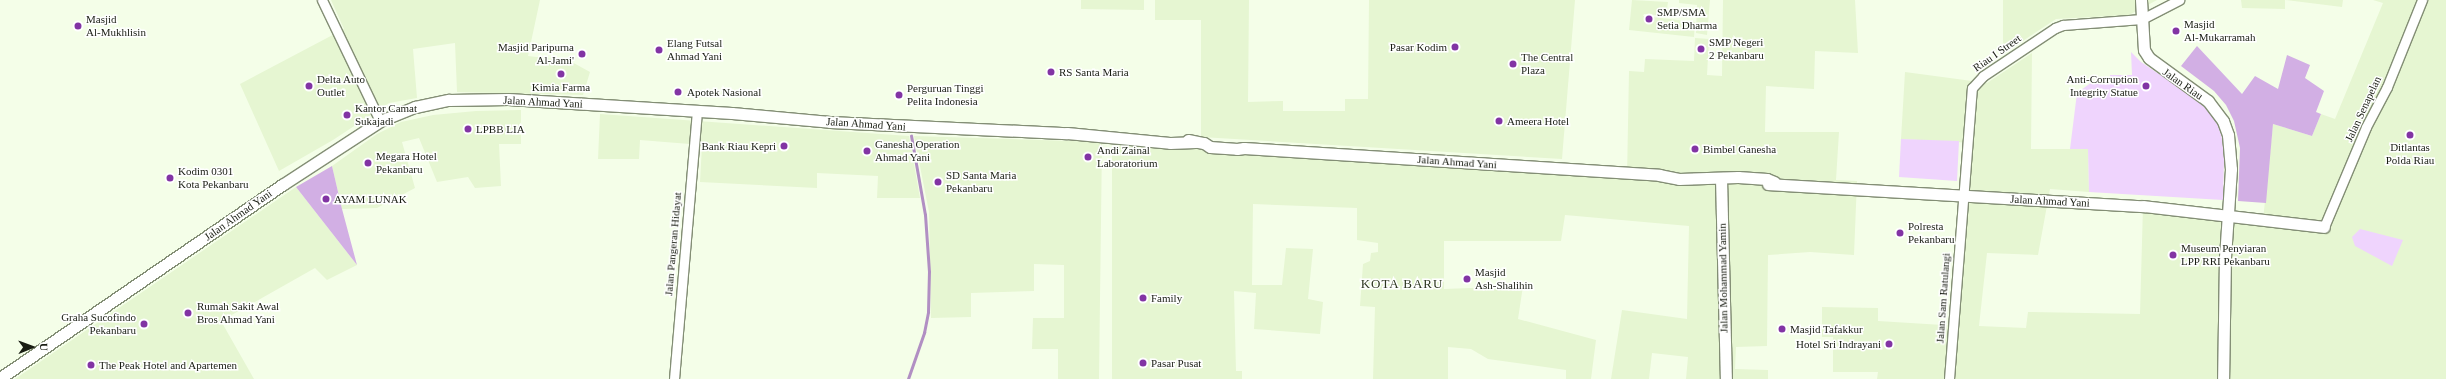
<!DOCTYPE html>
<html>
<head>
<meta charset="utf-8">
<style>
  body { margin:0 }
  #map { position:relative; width:2446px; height:379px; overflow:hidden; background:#f4fee8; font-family:"Times New Roman",serif }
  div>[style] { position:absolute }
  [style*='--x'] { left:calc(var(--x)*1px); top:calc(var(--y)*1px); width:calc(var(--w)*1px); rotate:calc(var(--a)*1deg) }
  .built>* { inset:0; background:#e6f6d2 }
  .green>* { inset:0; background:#efd4fd }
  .forest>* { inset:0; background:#d2afe4 }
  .stream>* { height:2.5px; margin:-1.25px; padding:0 1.25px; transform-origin:1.25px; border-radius:1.25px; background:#b18fc3 }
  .roads { filter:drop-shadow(1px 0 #838e75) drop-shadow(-1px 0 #838e75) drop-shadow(0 1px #838e75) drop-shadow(0 -1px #838e75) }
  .secondary>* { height:9px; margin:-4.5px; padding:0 4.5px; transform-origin:4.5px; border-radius:4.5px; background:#fff }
  .primary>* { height:11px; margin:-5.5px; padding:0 5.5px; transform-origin:5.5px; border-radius:5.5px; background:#fff }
  .dots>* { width:11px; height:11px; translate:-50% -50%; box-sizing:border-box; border:2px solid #fff; border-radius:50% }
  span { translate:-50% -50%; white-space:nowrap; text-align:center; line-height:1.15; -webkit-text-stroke:3px #fff; paint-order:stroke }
  .poi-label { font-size:11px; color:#191d13 }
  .left { translate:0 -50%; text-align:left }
  .right { translate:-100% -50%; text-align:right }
  .street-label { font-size:11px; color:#191d13 }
  .quarter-label { font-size:13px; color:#2c361f; letter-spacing:1px }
  .north { position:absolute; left:12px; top:327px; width:40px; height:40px; -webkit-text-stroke:3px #fff; paint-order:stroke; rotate:89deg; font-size:11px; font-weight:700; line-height:16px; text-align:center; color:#191d13 }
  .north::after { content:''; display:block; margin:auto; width:14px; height:18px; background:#191d13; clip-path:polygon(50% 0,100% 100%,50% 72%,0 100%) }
</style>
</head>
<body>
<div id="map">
  <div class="built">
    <i style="clip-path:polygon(331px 0,540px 0,528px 56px,570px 61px,590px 72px,583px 95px,457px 92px,455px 43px,413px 49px,417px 98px,389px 103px,333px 140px,279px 171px,240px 84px,344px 29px)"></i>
    <i style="clip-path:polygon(1081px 0,1144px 0,1144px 10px,1081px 9px)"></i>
    <i style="clip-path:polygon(1155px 0,1249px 0,1248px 102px,1283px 101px,1283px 111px,1345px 111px,1345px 99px,1368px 99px,1369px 0,1575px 0,1562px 159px,1201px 137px,1201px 20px,1155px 20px)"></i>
    <i style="clip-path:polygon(1632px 0,1668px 2px,1666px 16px,1644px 14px,1643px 16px,1695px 22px,1694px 37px,1629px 30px)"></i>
    <i style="clip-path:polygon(1679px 0,1710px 0,1707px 35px,1696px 33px,1697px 5px,1679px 3px)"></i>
    <i style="clip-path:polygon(1723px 0,1855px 0,1858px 53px,1815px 51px,1814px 89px,1766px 86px,1765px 132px,1839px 132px,1836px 180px,1857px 181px,1854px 255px,1810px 252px,1768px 255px,1767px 346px,1736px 347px,1735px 369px,1768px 370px,1768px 379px,1686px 379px,1688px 357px,1652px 353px,1649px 379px,1611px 379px,1622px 310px,1687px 319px,1689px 226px,1565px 215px,1561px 241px,1444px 241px,1444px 289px,1523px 286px,1518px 319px,1596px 340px,1591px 379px,1566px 379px,1566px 370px,1488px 359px,1471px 349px,1448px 347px,1448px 379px,1373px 379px,1375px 307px,1360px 306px,1363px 264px,1370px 261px,1371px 253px,1378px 252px,1378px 243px,1357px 240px,1357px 208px,1253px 204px,1252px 285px,1282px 285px,1286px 248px,1313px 249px,1308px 299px,1323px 302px,1320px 334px,1254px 329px,1256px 293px,1234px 291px,1236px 371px,1242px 371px,1242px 379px,1112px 379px,1112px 146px,1200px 149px,1412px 165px,1627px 177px,1629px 71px,1644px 72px,1645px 59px,1694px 61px,1695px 38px,1709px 39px,1707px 75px,1722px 76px)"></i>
    <i style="clip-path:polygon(2003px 0,2157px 0,2129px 15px,2056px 19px,2003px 54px)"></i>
    <i style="clip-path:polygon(2241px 0,2343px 0,2342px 7px,2285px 0,2285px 9px,2242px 8px)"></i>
    <i style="clip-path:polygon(2373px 0,2446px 0,2446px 379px,1877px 379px,1878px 372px,1833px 372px,1833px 337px,1822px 337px,1822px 307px,1878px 308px,1878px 321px,1959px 326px,1973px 143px,1901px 139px,1905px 72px,1987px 83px,2032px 53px,2031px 149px,2088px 149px,2089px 192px,2050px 189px,2038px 255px,1987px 253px,1979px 326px,2026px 328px,2028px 312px,2140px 314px,2143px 206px,2263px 220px,2273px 124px,2312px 136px,2321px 114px,2335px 119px,2383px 3px)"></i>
    <i style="clip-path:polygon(521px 110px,521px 144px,499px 144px,501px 186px,475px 188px,468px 177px,437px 182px,419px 138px,402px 142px,415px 188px,377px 208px,342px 209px,332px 166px,377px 134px,401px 122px,433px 115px,476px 111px)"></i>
    <i style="clip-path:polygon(600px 114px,909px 136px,920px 198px,877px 198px,878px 176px,817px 173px,817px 188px,700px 182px,702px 145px,640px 140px,639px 159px,598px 159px)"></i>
    <i style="clip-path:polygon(914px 136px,1102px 142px,1099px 379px,1058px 379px,1058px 349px,1032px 349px,1033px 318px,1064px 318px,1064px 265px,1034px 264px,1034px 291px,971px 293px,971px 317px,931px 318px,929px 212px)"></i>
    <i style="clip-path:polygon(296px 187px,357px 265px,327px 280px,315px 268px,221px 321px,254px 379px,15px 379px)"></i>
  </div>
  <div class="green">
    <i style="clip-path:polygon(2131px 52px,2141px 62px,2196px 99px,2210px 112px,2217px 122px,2222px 138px,2224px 159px,2223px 200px,2089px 192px,2088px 149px,2070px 149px,2077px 93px,2092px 82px,2110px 83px,2110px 75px,2132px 75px)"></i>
    <i style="clip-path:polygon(1901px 139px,1959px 141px,1957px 181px,1899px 177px)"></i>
    <i style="clip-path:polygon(2360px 229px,2403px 240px,2392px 266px,2355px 246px,2352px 237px)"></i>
  </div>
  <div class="forest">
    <i style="clip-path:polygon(2197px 46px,2242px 94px,2255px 76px,2278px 89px,2287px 55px,2310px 65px,2305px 78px,2324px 91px,2316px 112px,2321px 114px,2312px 136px,2273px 124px,2266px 203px,2238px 201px,2240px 148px,2234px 121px,2226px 105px,2214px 91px,2181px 66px)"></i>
    <i style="clip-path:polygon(332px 166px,342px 209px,357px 265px,296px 187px)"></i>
  </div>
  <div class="stream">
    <i style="--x:908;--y:379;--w:49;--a:-70.8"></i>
    <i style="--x:924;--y:333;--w:21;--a:-79"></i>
    <i style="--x:928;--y:312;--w:40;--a:-88.6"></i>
    <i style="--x:929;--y:272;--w:57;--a:-94"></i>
    <i style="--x:925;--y:215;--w:80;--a:-100"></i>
  </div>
  <div class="roads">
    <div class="secondary">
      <i style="--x:322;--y:0;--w:134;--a:64.4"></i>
      <i style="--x:2324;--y:227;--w:108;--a:-67.2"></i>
      <i style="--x:2366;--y:127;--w:45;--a:-62.3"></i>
      <i style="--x:2387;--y:87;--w:94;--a:-68.1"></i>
      <i style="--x:674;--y:379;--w:269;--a:-85.1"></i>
      <i style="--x:1949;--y:379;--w:292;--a:-85.5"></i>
      <i style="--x:1972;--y:88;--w:16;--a:-47"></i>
      <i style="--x:1983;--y:76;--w:87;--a:-33.7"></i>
      <i style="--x:2055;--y:28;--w:9;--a:-21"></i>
      <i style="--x:2063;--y:25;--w:79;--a:-4.3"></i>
      <i style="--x:2142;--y:19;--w:42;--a:-27.2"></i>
    </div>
    <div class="primary">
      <i style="--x:2141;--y:0;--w:50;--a:86.6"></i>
      <i style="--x:2144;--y:50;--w:9;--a:58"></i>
      <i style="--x:2149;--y:58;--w:73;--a:36.1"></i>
      <i style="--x:2208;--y:101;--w:25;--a:53"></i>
      <i style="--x:2223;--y:121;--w:15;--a:70"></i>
      <i style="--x:2228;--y:135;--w:34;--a:85"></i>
      <i style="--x:2231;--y:169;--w:88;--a:93.9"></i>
      <i style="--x:2225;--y:257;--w:122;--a:90.9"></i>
      <i style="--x:1188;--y:140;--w:16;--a:11"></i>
      <i style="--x:1204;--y:143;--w:7;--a:34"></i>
      <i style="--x:1210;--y:147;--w:27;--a:4"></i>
      <i style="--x:1237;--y:149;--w:7;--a:-8"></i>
      <i style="--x:1244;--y:148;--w:416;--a:3.7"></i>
      <i style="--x:1659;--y:175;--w:20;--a:11"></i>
      <i style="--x:1679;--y:179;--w:59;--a:-1.9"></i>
      <i style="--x:1738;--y:177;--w:29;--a:4"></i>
      <i style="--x:1767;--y:179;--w:8;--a:23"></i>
      <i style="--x:1721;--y:178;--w:201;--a:88.6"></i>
      <i style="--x:1768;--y:184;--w:376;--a:3.4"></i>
      <i style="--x:2143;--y:206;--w:182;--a:6.6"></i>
      <i style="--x:0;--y:378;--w:342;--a:-34.4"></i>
      <i style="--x:282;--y:185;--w:117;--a:-33.1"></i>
      <i style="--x:380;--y:121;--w:38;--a:-22"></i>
      <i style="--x:415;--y:107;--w:35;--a:-12"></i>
      <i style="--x:449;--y:100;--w:59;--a:-1"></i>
      <i style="--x:508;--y:99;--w:224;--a:3.6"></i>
      <i style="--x:732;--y:113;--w:98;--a:5.2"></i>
      <i style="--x:830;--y:122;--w:237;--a:2.7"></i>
      <i style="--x:1067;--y:133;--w:103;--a:5.5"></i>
      <i style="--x:1170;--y:143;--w:25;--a:-2"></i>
    </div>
  </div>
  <div class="dots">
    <i style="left:1649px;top:19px;background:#8234a4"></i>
    <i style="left:78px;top:26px;background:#8234a4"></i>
    <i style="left:2176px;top:31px;background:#8234a4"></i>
    <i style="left:1455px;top:47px;background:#8234a4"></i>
    <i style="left:1701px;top:49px;background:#8234a4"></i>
    <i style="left:659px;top:50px;background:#8234a4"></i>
    <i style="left:582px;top:54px;background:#8234a4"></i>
    <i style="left:1513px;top:64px;background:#8234a4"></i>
    <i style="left:1051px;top:72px;background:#8234a4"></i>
    <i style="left:561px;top:74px;background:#8234a4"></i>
    <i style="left:309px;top:86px;background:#8234a4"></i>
    <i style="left:2146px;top:86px;background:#8234a4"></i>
    <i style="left:678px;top:92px;background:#8234a4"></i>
    <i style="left:899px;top:95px;background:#8234a4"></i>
    <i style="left:347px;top:115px;background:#8234a4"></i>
    <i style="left:1499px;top:121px;background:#8234a4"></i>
    <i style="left:468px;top:129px;background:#8234a4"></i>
    <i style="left:2410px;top:135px;background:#8234a4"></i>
    <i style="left:784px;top:146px;background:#8234a4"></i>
    <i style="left:1695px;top:149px;background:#8234a4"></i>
    <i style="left:867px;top:151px;background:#8234a4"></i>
    <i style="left:1088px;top:157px;background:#8234a4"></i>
    <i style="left:368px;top:163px;background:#8234a4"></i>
    <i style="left:170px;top:178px;background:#8234a4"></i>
    <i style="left:938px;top:182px;background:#8234a4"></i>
    <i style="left:326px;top:199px;background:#8234a4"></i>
    <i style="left:1900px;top:233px;background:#8234a4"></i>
    <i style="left:2173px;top:255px;background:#8234a4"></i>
    <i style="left:1467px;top:279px;background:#8234a4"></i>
    <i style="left:1143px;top:298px;background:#8234a4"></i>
    <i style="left:188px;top:313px;background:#8234a4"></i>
    <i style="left:144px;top:324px;background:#8234a4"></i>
    <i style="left:1782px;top:329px;background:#8234a4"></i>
    <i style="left:1889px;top:344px;background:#8234a4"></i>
    <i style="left:1143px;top:363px;background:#8234a4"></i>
    <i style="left:91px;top:365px;background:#8234a4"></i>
  </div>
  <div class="poi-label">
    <span class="left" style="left:1657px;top:19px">SMP/SMA<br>Setia Dharma</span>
    <span class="left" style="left:86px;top:26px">Masjid<br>Al-Mukhlisin</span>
    <span class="left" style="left:2184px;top:31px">Masjid<br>Al-Mukarramah</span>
    <span class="left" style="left:1709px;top:49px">SMP Negeri<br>2 Pekanbaru</span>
    <span class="left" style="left:667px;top:50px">Elang Futsal<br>Ahmad Yani</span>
    <span class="right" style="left:1447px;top:47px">Pasar Kodim</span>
    <span class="right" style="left:574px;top:54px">Masjid Paripurna<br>Al-Jami'</span>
    <span class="left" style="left:1521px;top:64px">The Central<br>Plaza</span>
    <span class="left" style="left:1059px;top:72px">RS Santa Maria</span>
    <span class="left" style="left:317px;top:86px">Delta Auto<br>Outlet</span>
    <span class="right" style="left:2138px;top:86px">Anti-Corruption<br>Integrity Statue</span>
    <span style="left:561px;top:87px">Kimia Farma</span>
    <span class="left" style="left:907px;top:95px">Perguruan Tinggi<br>Pelita Indonesia</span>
    <span class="left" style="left:687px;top:92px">Apotek Nasional</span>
    <span class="left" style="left:355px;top:115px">Kantor Camat<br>Sukajadi</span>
    <span class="left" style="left:1507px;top:121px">Ameera Hotel</span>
    <span class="left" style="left:476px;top:129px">LPBB LIA</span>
    <span class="left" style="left:875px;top:151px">Ganesha Operation<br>Ahmad Yani</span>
    <span class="right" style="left:776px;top:146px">Bank Riau Kepri</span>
    <span style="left:2410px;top:154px">Ditlantas<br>Polda Riau</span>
    <span class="left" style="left:1703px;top:149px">Bimbel Ganesha</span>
    <span class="left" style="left:1097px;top:157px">Andi Zainal<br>Laboratorium</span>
    <span class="left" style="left:376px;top:163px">Megara Hotel<br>Pekanbaru</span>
    <span class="left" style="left:178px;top:178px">Kodim 0301<br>Kota Pekanbaru</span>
    <span class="left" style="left:946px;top:182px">SD Santa Maria<br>Pekanbaru</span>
    <span class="left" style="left:334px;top:199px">AYAM LUNAK</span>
    <span class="left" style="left:1908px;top:233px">Polresta<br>Pekanbaru</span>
    <span class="left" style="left:2181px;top:255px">Museum Penyiaran<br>LPP RRI Pekanbaru</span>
    <span class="left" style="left:1475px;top:279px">Masjid<br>Ash-Shalihin</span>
    <span class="left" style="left:1151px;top:298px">Family</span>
    <span class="left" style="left:197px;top:313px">Rumah Sakit Awal<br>Bros Ahmad Yani</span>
    <span class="right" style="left:136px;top:324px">Graha Sucofindo<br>Pekanbaru</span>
    <span class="left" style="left:1790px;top:329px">Masjid Tafakkur</span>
    <span class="right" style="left:1881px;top:344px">Hotel Sri Indrayani</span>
    <span class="left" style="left:1151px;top:363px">Pasar Pusat</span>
    <span class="left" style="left:99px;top:365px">The Peak Hotel and Apartemen</span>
  </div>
  <div class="street-label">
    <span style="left:1997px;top:53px;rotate:-35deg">Riau I Street</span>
    <span style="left:2183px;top:84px;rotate:35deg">Jalan Riau</span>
    <span style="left:543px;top:102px;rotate:3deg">Jalan Ahmad Yani</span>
    <span style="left:2363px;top:109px;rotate:-65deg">Jalan Senapelan</span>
    <span style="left:866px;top:124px;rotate:4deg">Jalan Ahmad Yani</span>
    <span style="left:1457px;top:162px;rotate:4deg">Jalan Ahmad Yani</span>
    <span style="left:2050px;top:201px;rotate:3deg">Jalan Ahmad Yani</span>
    <span style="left:238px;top:215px;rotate:-35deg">Jalan Ahmad Yani</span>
    <span style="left:673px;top:244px;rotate:-85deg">Jalan Pangeran Hidayat</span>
    <span style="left:1723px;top:278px;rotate:-91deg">Jalan Mohammad Yamin</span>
    <span style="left:1943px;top:298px;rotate:-86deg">Jalan Sam Ratulangi</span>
  </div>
  <div class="quarter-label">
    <span style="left:1402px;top:284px">KOTA BARU</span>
  </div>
  <div class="north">U</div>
</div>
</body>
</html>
